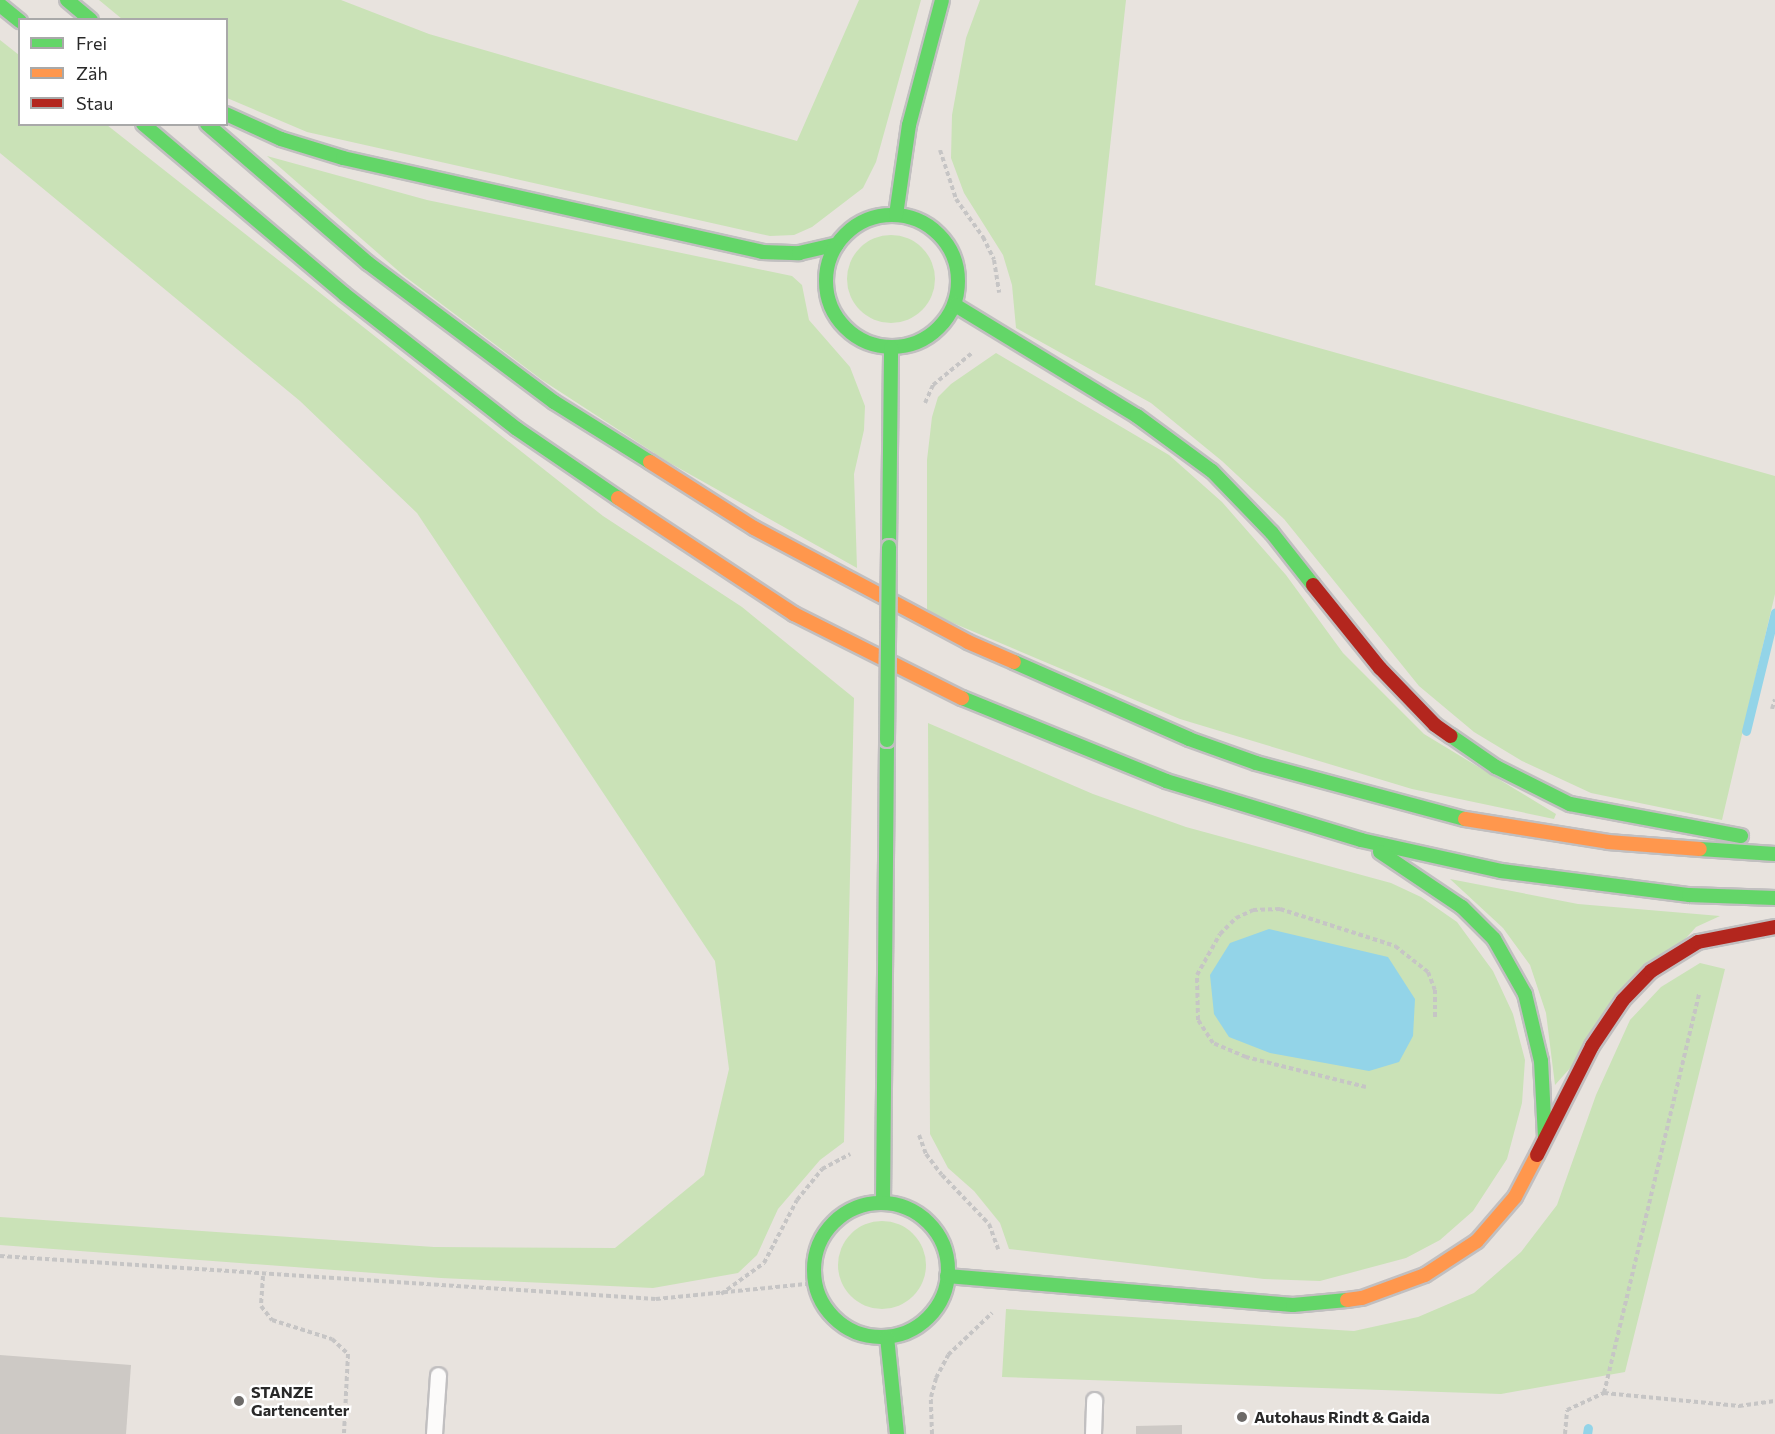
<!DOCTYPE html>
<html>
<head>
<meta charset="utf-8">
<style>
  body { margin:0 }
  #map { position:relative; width:1775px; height:1434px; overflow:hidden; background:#e8e3de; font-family:Commissioner,sans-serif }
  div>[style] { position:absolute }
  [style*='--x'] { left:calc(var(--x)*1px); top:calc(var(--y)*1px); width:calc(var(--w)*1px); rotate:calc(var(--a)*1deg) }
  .green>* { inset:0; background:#cae2b7 }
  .round { border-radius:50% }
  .water>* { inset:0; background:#93d4e8 }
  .stream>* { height:9px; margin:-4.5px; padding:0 4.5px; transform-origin:4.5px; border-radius:4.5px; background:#93d4e8 }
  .building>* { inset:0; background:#cdc9c5 }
  .path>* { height:4px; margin-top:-2px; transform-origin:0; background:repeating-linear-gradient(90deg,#c6c5c5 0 4.5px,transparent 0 7.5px) }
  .roads { filter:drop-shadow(2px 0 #c1bfc0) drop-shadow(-2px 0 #c1bfc0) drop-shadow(0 2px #c1bfc0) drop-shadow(0 -2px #c1bfc0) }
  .lane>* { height:15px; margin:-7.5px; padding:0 7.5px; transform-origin:7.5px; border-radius:7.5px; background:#fcfbfa }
  .fast>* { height:14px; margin:-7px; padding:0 7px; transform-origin:7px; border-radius:7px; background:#63d668 }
  .fast>.ring { margin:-7px; padding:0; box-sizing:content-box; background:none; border:14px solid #63d668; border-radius:50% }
  .slow>* { height:14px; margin:-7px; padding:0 7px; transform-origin:7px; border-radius:7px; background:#ff974d }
  .jam>* { height:14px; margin:-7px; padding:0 7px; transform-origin:7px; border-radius:7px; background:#b3261e }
  .bridges { filter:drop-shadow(2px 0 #c1bfc0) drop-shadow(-2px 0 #c1bfc0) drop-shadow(0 2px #c1bfc0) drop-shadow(0 -2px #c1bfc0) }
  .fast-bridge>* { height:14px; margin:-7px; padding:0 7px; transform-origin:7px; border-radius:7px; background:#63d668 }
  .dots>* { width:16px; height:16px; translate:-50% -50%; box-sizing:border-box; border:3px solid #fff; border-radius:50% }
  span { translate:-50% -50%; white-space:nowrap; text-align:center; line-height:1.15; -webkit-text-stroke:4.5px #fff; paint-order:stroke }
  .poi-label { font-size:16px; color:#292929; font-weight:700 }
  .left { translate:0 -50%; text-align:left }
  .legend { position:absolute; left:18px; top:18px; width:210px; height:108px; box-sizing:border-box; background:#fff; border:2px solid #a9a9a9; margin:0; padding:8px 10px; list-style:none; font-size:18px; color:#292929 }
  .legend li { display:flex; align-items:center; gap:12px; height:30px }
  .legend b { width:30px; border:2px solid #a9a9a9 }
</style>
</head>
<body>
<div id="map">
  <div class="green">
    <i style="clip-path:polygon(99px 0,341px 0,429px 34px,797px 141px,859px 0,921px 0,876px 162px,863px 188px,812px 227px,794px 235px,770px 236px,307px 132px,227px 98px,226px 20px,122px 19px)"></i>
    <i style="clip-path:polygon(980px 0,1126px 0,1095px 285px,1775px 476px,1775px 594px,1722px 820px,1591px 793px,1522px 761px,1474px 732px,1419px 686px,1284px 519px,1222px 461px,1151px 403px,1016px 328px,1012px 285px,1003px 255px,964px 193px,951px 158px,952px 115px,966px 38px)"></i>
    <i style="clip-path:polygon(0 40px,19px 55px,20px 124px,107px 125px,603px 516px,742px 607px,854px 698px,844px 1142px,820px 1160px,778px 1209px,757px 1255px,738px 1273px,653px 1288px,441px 1278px,0 1245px,0 1217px,434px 1247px,615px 1248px,704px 1175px,729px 1069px,715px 961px,417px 513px,300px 401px,0 153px)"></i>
    <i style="clip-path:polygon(267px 156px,427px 200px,792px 276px,802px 285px,809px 320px,850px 367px,865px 406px,864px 430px,854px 474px,857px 568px,668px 462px,542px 380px,403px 275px)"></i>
    <i class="round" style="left:847px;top:235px;width:88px;height:88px"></i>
    <i style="clip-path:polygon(996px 353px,1169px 455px,1222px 502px,1286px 575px,1343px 653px,1424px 734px,1556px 814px,1554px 819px,1412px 789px,1180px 719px,927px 612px,927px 460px,932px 417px,938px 397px,951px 384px)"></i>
    <i style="clip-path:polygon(928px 723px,1093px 794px,1186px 827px,1391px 883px,1421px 897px,1457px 922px,1493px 971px,1513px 1014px,1525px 1060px,1522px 1103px,1507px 1159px,1473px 1211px,1440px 1240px,1406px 1258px,1320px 1281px,1264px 1279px,1009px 1249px,1000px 1223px,974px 1191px,948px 1168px,930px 1134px)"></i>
    <i style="clip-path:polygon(1450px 879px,1578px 904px,1720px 916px,1696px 927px,1555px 1085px,1546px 1013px,1530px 965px,1503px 928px)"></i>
    <i style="clip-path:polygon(1700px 963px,1725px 969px,1625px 1372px,1501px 1394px,1002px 1377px,1006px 1309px,1354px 1331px,1418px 1317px,1474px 1293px,1521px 1252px,1557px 1205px,1596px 1095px,1630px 1020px,1661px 987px)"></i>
    <i class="round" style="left:838px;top:1221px;width:88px;height:88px"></i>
  </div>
  <div class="water">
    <i style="clip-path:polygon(1269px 929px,1388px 957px,1415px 999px,1413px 1036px,1399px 1062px,1369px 1071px,1270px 1053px,1229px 1037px,1214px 1014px,1210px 975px,1230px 943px)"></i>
  </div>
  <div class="stream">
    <i style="--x:1746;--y:731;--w:122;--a:-76.3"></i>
    <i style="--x:1587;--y:1434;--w:6;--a:-81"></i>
  </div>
  <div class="building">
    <i style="clip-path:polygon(0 1355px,131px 1365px,126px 1434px,0 1434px)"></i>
    <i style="clip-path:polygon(1182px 1425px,1182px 1434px,1136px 1434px,1136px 1426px)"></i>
  </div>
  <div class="path">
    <i style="--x:940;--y:150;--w:52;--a:71.9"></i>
    <i style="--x:956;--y:199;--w:47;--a:54.6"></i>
    <i style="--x:983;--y:237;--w:25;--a:64"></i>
    <i style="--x:994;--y:260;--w:33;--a:81"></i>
    <i style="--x:925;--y:403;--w:20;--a:-66"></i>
    <i style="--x:933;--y:385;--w:50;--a:-39.4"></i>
    <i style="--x:1772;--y:709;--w:10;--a:-73"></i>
    <i style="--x:1366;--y:1087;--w:124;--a:-166"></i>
    <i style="--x:1246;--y:1057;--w:36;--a:-157"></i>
    <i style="--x:1213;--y:1043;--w:27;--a:-123"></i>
    <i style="--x:1198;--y:1020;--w:45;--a:-91.3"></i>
    <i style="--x:1197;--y:975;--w:47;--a:-60.7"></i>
    <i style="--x:1220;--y:934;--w:23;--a:-45"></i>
    <i style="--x:1236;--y:918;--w:19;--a:-25"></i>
    <i style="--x:1253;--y:910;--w:27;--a:-2"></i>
    <i style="--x:1280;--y:909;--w:121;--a:17.8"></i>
    <i style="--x:1395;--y:946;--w:42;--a:38.2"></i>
    <i style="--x:1428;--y:972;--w:19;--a:69"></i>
    <i style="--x:1435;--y:990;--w:30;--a:90"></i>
    <i style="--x:919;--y:1135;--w:20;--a:70"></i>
    <i style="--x:926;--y:1154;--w:26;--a:53"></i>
    <i style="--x:942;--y:1175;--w:68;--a:46.2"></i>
    <i style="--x:989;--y:1224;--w:27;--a:70"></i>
    <i style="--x:0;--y:1256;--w:657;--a:3.75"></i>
    <i style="--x:656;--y:1299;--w:160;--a:-5.7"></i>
    <i style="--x:263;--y:1276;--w:30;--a:94"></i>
    <i style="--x:261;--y:1306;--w:18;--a:52"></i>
    <i style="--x:272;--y:1320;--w:63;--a:17.6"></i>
    <i style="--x:332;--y:1339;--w:22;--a:43"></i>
    <i style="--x:348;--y:1354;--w:80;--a:92.9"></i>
    <i style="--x:721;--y:1294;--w:53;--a:-35.8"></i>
    <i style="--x:764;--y:1263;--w:71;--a:-62.4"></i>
    <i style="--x:797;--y:1200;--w:40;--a:-51"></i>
    <i style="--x:822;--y:1169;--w:32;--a:-28"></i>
    <i style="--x:1604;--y:1393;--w:411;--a:-76.6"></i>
    <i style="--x:932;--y:1434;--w:37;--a:-92"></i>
    <i style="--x:931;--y:1397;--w:20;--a:-75"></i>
    <i style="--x:936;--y:1378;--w:26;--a:-62"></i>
    <i style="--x:948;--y:1355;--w:61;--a:-43.7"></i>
    <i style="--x:1565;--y:1434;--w:24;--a:-85"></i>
    <i style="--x:1567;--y:1410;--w:41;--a:-24.7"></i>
    <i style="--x:1604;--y:1393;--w:136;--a:5.5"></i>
    <i style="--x:1739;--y:1406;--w:36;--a:-8"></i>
  </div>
  <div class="roads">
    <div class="lane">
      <i style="--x:434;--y:1434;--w:59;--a:-86.1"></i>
      <i style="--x:1093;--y:1434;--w:34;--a:-88"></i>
    </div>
    <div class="fast">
      <i style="--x:67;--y:0;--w:31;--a:40"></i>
      <i style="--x:0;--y:5;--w:26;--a:39"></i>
      <i style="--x:226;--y:114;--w:60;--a:24.4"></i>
      <i style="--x:281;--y:139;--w:65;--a:17"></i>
      <i style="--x:343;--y:158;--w:429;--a:12.6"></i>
      <i style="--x:762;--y:252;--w:37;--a:2"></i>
      <i style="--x:799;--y:253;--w:39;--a:-13"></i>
      <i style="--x:143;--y:124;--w:263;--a:40.2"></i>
      <i style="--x:344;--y:294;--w:219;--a:38"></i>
      <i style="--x:517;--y:429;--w:122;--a:34.3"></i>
      <i style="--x:207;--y:124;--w:213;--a:40.8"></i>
      <i style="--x:368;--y:263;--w:232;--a:36.8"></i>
      <i style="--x:554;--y:402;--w:113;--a:32"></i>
      <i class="ring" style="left:826px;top:215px;width:118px;height:118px"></i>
      <i style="--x:896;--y:215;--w:91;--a:-81.8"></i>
      <i style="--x:909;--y:125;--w:129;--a:-75.2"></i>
      <i style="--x:955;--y:305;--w:213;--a:31.4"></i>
      <i style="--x:1137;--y:416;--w:93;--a:36.3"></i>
      <i style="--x:1212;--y:471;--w:86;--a:45.9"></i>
      <i style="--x:1272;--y:533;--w:66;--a:51.7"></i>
      <i style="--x:889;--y:547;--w:199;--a:-89.4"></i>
      <i style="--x:1014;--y:662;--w:191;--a:23.7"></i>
      <i style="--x:1189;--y:739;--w:71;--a:19.7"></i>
      <i style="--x:1256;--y:763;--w:216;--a:15"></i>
      <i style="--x:962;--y:698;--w:220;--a:22.1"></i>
      <i style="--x:1166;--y:781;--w:204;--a:16.8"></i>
      <i style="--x:1361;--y:840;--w:143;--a:12.5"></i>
      <i style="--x:1501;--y:871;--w:190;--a:7.3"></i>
      <i style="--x:1689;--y:895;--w:86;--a:2"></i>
      <i style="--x:1451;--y:736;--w:55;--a:34.6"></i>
      <i style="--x:1496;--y:767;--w:83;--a:26.6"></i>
      <i style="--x:1570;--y:804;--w:174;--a:10.6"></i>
      <i style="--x:1700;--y:849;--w:75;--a:3.8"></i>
      <i style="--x:1380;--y:852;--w:99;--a:33.9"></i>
      <i style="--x:1462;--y:907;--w:45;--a:45"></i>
      <i style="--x:1494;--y:939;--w:63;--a:60.6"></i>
      <i style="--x:1525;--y:994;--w:69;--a:76.6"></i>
      <i style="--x:1541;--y:1061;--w:77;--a:87"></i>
      <i style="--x:883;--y:1203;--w:463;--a:-89.5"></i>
      <i class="ring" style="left:814px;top:1203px;width:120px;height:120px"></i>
      <i style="--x:947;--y:1276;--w:347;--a:4.8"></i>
      <i style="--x:1293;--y:1305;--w:54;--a:-5.3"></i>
      <i style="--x:887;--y:1337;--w:98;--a:84.1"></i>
    </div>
    <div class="slow">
      <i style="--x:650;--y:462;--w:123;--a:32.4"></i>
      <i style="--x:754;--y:528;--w:242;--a:28"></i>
      <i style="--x:968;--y:642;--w:50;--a:23.5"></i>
      <i style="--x:618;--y:498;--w:211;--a:33.4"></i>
      <i style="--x:794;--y:614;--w:188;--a:26.6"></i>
      <i style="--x:1465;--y:819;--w:145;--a:9.1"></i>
      <i style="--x:1608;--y:842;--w:92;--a:4.4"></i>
      <i style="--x:1347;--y:1300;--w:15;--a:-8"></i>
      <i style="--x:1362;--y:1298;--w:67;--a:-20.1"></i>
      <i style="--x:1425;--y:1275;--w:62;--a:-33.2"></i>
      <i style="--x:1477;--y:1241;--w:58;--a:-49.2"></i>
      <i style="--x:1515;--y:1197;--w:47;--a:-62.4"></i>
    </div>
    <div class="jam">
      <i style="--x:1313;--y:585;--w:107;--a:51.1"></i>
      <i style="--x:1380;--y:668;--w:79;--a:46"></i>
      <i style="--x:1435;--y:725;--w:19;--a:35"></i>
      <i style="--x:1537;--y:1155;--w:122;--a:-63.2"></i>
      <i style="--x:1592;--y:1046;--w:55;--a:-56"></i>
      <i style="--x:1623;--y:1000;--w:40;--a:-46"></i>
      <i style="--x:1651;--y:971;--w:55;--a:-31.7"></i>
      <i style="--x:1698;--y:942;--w:78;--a:-11"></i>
    </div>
  </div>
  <div class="bridges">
    <div class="fast-bridge">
      <i style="--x:887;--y:740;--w:193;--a:-89.4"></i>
    </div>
  </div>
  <div class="dots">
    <i style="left:239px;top:1401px;background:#6c6a68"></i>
    <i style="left:1242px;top:1417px;background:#6c6a68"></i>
  </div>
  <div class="poi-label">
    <span class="left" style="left:251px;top:1401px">STANZE<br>Gartencenter</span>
    <span class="left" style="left:1254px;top:1417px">Autohaus Rindt &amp; Gaida</span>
  </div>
  <ul class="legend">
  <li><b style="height:8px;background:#63d668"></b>Frei</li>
  <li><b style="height:8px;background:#ff974d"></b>Zäh</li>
  <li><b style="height:8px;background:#b3261e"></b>Stau</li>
  </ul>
</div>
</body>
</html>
